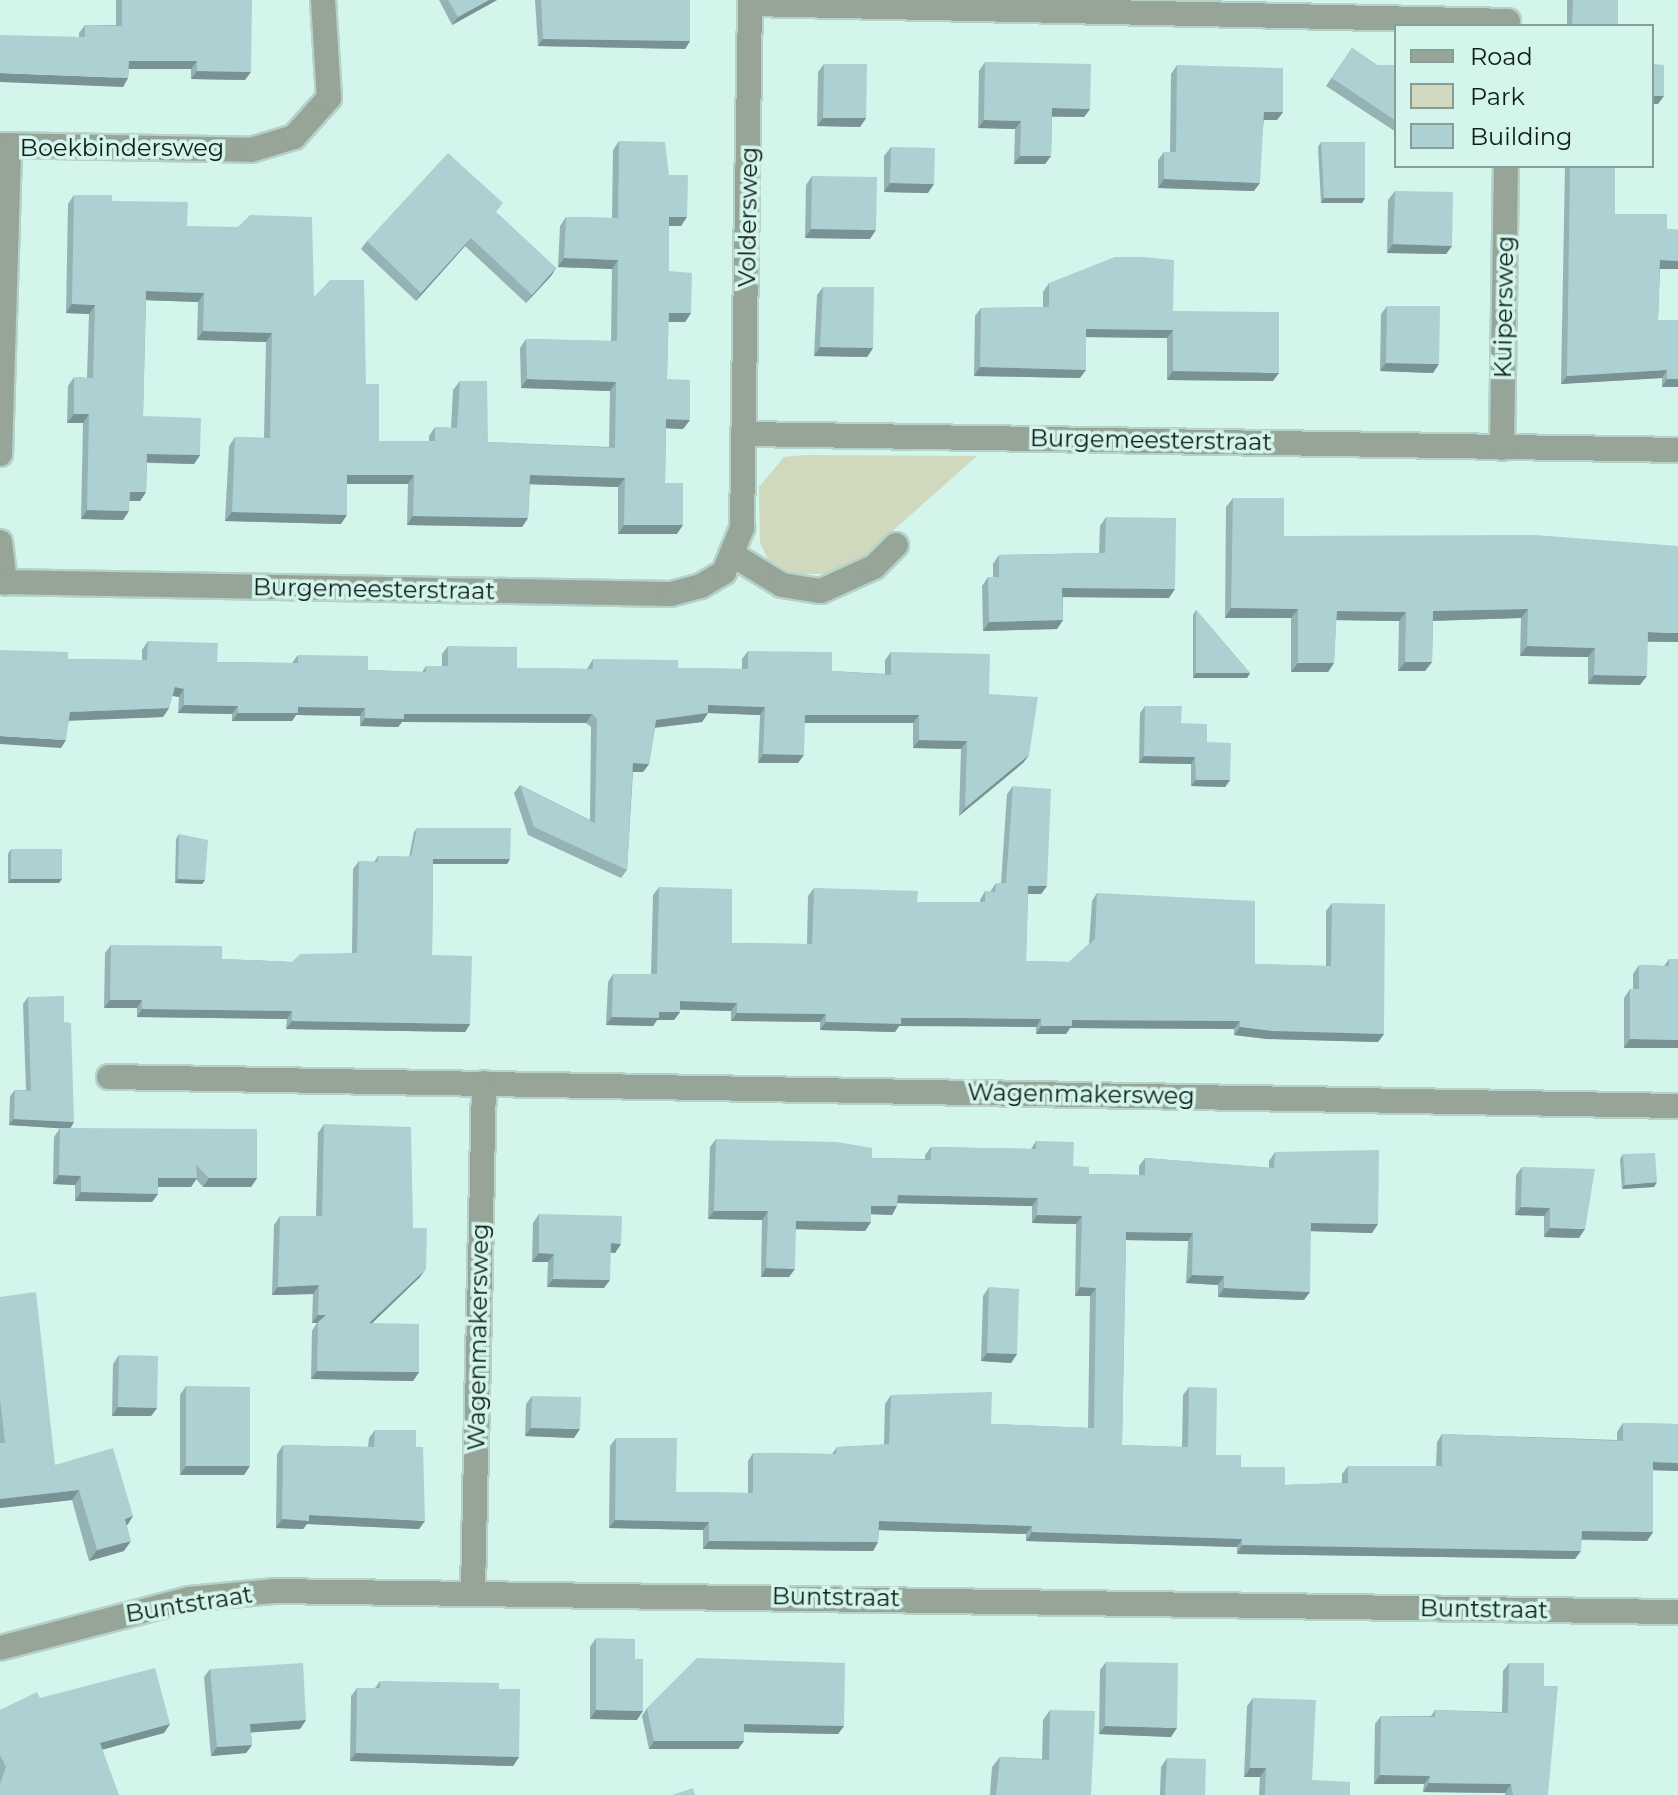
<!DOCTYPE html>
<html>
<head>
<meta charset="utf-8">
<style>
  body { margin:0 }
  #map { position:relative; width:1678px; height:1795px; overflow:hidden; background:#d3f5eb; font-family:Montserrat,sans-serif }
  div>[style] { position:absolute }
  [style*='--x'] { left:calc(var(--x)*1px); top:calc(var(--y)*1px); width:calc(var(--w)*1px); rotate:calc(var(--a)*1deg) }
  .green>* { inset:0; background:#d0d8bd }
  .roads { filter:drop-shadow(2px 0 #b4d2c9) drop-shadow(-2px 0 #b4d2c9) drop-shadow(0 2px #b4d2c9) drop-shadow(0 -2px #b4d2c9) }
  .minor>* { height:24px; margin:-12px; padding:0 12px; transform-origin:12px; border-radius:12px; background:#97a498 }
  .wall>* { inset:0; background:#95b3b5 }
  .shaded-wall>* { inset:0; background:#799294 }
  .building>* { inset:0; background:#add0d3 }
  span { translate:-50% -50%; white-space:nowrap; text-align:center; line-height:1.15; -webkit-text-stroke:7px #d3f5eb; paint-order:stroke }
  .street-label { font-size:24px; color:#111d19 }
  .legend { position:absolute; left:1394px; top:24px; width:260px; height:144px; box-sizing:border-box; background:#d3f5eb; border:2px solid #859f97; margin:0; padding:10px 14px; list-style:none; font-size:24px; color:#111d19 }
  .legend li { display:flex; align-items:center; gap:16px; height:40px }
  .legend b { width:40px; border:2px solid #859f97 }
</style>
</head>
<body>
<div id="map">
  <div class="green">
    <i style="clip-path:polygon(805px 455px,977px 456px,862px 558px,831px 574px,793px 574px,768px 559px,760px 543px,759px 487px,784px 457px)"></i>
  </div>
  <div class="roads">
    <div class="minor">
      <i style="--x:750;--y:4;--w:758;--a:1.28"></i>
      <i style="--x:0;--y:145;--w:251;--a:1.1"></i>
      <i style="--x:251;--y:150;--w:45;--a:-16.8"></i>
      <i style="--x:294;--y:137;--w:52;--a:-48.1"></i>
      <i style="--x:329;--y:98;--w:98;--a:-93.5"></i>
      <i style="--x:746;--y:434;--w:932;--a:0.98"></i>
      <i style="--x:1502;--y:448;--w:282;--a:-89.2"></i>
      <i style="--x:0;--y:454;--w:309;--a:-88.3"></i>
      <i style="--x:0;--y:542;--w:41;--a:83"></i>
      <i style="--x:733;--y:555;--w:57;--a:31.5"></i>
      <i style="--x:782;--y:585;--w:39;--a:9"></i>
      <i style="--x:821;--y:591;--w:58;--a:-24.4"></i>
      <i style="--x:874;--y:567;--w:31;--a:-45"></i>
      <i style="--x:0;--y:582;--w:671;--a:1.02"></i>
      <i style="--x:671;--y:594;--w:31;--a:-15"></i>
      <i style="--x:701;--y:586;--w:27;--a:-31"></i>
      <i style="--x:724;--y:572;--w:48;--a:-67.8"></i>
      <i style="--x:742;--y:528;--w:528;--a:-89.13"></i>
      <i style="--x:109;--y:1077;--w:1569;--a:1.06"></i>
      <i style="--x:473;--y:1591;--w:508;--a:-88.76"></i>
      <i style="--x:0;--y:1648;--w:195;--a:-14.5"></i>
      <i style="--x:189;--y:1599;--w:84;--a:-5.4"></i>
      <i style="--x:273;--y:1591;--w:1405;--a:0.86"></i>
    </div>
  </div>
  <div class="wall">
    <i style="clip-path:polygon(116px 0,252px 0,245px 80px,191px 79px,191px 69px,129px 69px,128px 78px,123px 87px,79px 37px,79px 33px,85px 25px,116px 25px)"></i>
    <i style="clip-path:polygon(439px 0,497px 0,452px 25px)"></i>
    <i style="clip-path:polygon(535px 0,690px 0,690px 41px,685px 49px,538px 46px)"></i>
    <i style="clip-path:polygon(1567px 0,1618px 0,1618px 25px,1636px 26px,1567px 26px)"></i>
    <i style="clip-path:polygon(1352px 48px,1377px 65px,1396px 65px,1396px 132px,1326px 86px)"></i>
    <i style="clip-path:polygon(985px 62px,1090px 109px,1084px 117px,1052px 117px,1051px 156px,1045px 164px,1014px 164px,1015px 129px,978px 128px,979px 71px)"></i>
    <i style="clip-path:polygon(824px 64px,866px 118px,860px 127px,817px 126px,818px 72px)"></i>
    <i style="clip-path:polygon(1177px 65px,1283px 112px,1277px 120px,1264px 120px,1254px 191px,1158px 188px,1158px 160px,1164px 152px,1170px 152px,1171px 74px)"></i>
    <i style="clip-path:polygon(619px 141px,669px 175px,681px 226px,669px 226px,669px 271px,691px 313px,685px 322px,668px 322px,667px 379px,690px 420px,683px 429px,666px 428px,665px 483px,677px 534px,618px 534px,618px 487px,530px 484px,528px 518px,522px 527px,407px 525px,408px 484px,347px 484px,341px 524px,225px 521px,229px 446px,235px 437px,264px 438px,266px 342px,197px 340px,198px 302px,146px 300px,143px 416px,200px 455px,194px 464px,147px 463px,146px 492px,140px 501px,129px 501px,123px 520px,81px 519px,83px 423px,67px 423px,68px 386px,74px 377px,87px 378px,89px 314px,66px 313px,68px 204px,74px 195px,112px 201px,187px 226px,314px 297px,366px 384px,379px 441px,429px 441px,429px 436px,435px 427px,451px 428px,453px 390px,460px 381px,488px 442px,609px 447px,610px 391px,521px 388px,520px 348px,526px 339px,611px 341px,612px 269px,558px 267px,560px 226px,566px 217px,612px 218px,613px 150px)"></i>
    <i style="clip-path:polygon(1321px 142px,1365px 198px,1362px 203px,1321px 203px,1318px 147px)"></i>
    <i style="clip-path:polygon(891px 147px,928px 193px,884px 192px,884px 156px)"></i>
    <i style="clip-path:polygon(1565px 166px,1615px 166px,1615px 214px,1667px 229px,1678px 230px,1678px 269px,1660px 269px,1658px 320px,1678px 387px,1662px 387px,1662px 378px,1561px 384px)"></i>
    <i style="clip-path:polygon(812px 176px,870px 239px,805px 238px,806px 185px)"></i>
    <i style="clip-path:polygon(1395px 191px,1452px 246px,1446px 254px,1387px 253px,1388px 200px)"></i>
    <i style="clip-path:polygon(497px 213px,556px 268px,551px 276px,526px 303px,465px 246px,416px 301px,361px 249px,367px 241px)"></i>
    <i style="clip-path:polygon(1049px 283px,1173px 311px,1273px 381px,1167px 380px,1167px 338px,1086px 337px,1080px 378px,974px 376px,975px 316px,981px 308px,1043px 307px,1043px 292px)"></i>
    <i style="clip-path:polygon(823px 287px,873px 348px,867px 357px,814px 356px,817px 295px)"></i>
    <i style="clip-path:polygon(1387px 306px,1433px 373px,1380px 371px,1381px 314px)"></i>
    <i style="clip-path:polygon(1233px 498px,1284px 536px,1678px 642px,1647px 642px,1640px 685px,1588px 684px,1588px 657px,1520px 656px,1521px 618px,1433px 621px,1432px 662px,1425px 671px,1398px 671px,1399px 621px,1336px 620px,1334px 663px,1328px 672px,1291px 672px,1291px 618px,1225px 618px,1226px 507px)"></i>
    <i style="clip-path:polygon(1106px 517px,1169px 598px,1063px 597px,1063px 620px,1057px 629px,983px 631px,982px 586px,988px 577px,993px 577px,993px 564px,999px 555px,1099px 553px,1100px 526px)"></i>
    <i style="clip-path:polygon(1196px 610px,1250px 673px,1247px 678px,1193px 678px,1193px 615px)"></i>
    <i style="clip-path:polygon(148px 641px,217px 662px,292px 663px,298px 655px,368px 670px,422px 672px,426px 666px,442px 666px,442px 654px,448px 646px,517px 668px,587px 669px,593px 659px,678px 668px,742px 669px,742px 659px,748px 651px,832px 671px,885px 674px,885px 660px,891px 652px,989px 694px,1029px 755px,1023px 763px,959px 816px,961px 749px,913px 748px,913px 723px,804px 723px,798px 763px,758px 763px,760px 715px,708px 713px,702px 722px,655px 728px,649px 764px,643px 772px,633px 772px,627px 870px,621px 878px,528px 835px,514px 793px,520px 785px,590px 820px,591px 727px,586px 723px,402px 722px,398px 727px,360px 726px,360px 716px,296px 715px,292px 721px,232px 721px,232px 714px,178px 713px,179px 697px,172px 696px,169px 708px,163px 717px,69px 720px,61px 748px,68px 659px,142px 660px,142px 650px)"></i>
    <i style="clip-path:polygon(1145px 706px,1181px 723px,1207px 742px,1230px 780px,1225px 787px,1191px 786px,1191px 764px,1139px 763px,1140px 713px)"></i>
    <i style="clip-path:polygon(1013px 786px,1047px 886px,1041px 894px,1028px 894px,1026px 961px,1069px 962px,1089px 944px,1092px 901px,1097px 893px,1255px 964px,1326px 966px,1326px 911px,1332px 903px,1384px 1034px,1378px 1042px,1267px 1039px,1234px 1035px,1234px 1029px,1070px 1028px,1066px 1034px,1036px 1034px,1036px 1027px,956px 1026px,899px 1026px,895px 1032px,820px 1030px,820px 1022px,731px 1021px,731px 1011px,680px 1010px,680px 1012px,674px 1020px,657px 1020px,653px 1026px,606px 1025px,608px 982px,613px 974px,651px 974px,653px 895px,659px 887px,732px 943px,807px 944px,808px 896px,814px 888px,917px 902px,980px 902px,980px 900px,985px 891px,990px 892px,996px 883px,1001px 883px,1007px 794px)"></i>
    <i style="clip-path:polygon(417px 828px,510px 859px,507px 864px,433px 864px,432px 955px,470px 1024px,465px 1032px,286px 1029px,287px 1019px,137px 1017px,137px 1008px,104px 1008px,105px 953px,111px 945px,222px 959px,292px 962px,352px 953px,353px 869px,359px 861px,374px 862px,378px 856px,409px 857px,414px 832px)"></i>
    <i style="clip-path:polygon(179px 834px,205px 880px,202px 884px,175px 883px,176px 839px)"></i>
    <i style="clip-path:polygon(11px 849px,59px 883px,8px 883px,8px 854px)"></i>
    <i style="clip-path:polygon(1669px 959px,1678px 959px,1678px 1048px,1624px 1048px,1624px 998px,1630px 989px,1633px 989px,1633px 974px,1639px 965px,1664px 966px)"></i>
    <i style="clip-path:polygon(28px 997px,64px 1022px,70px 1128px,257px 1178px,251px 1187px,203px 1187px,196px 1179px,191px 1187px,158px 1187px,158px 1194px,152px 1202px,75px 1201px,75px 1185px,53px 1184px,54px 1137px,60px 1128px,9px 1125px,10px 1096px,15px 1090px,26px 1090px,23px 1004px)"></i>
    <i style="clip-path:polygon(324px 1124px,413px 1228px,420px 1277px,372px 1323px,419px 1372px,413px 1381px,311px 1379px,312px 1331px,317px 1323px,312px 1323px,313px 1294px,272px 1295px,274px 1225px,280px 1216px,316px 1216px,318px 1133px)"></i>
    <i style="clip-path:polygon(716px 1139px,872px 1158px,925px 1159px,925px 1155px,931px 1147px,1031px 1149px,1036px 1141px,1073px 1166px,1089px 1174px,1139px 1175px,1139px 1166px,1145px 1158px,1269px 1168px,1269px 1161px,1275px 1152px,1372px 1233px,1311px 1231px,1304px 1300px,1218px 1297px,1218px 1285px,1186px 1283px,1188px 1241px,1126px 1240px,1122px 1445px,1182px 1447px,1183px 1395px,1189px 1387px,1216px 1455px,1241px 1467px,1285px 1485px,1342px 1483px,1342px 1474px,1348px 1466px,1436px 1466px,1437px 1442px,1442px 1434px,1617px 1440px,1617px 1432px,1623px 1423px,1678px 1424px,1678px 1392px,1678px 1471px,1653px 1470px,1653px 1532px,1647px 1541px,1582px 1540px,1575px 1559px,1237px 1554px,1237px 1547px,1026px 1541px,1026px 1534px,879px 1530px,878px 1542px,873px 1551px,703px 1549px,703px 1530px,609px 1528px,610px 1446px,616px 1438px,676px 1492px,748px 1493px,748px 1461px,753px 1453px,832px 1454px,837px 1447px,884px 1445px,885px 1404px,891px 1395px,991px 1424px,1088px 1428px,1090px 1296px,1075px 1296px,1076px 1224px,1032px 1223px,1032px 1206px,898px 1203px,892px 1215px,871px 1214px,871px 1222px,865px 1231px,796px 1229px,789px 1277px,761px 1277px,762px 1220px,708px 1219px,710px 1147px)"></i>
    <i style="clip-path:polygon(1623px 1154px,1654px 1187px,1622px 1189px,1620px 1159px)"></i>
    <i style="clip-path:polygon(1522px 1167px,1579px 1238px,1544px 1237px,1544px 1216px,1515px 1215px,1516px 1175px)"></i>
    <i style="clip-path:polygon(539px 1214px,621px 1244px,615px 1253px,610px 1252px,604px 1288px,547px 1287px,548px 1262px,532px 1262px,533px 1223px)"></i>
    <i style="clip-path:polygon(989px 1287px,1017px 1354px,1011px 1363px,981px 1361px,983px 1296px)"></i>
    <i style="clip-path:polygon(0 1297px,55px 1465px,133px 1516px,127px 1525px,124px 1551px,89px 1561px,72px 1500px,0 1508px)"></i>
    <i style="clip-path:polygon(119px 1355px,157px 1408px,151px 1416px,112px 1416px,113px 1364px)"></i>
    <i style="clip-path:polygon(186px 1386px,244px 1475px,180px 1475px,180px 1395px)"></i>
    <i style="clip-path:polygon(532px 1396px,574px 1438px,525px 1436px,526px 1404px)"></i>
    <i style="clip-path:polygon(375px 1430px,416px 1447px,419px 1529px,307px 1524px,303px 1529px,276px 1528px,277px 1454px,283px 1445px,368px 1447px,369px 1438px)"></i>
    <i style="clip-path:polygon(596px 1638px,635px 1659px,637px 1720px,590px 1719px,590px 1647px)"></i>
    <i style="clip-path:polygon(1106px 1662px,1171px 1737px,1099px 1734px,1100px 1670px)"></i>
    <i style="clip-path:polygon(1509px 1663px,1544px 1686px,1548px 1795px,1505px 1795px,1505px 1793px,1423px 1792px,1424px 1784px,1374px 1784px,1375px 1724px,1381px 1716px,1431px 1716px,1435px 1710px,1502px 1712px,1503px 1671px)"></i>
    <i style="clip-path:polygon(210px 1669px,306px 1720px,300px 1729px,251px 1732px,252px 1745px,246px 1753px,211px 1756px,204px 1677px)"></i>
    <i style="clip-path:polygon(380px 1681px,499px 1689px,519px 1757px,513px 1766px,350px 1761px,351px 1696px,357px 1688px,375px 1688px)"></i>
    <i style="clip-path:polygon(40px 1698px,170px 1724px,164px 1733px,102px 1749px,0 1795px,0 1710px)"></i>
    <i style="clip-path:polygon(1253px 1698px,1312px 1780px,1350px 1795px,1259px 1795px,1260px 1777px,1244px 1777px,1247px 1706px)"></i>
    <i style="clip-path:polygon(647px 1708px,844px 1726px,838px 1734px,744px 1732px,744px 1741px,738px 1749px,649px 1749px,642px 1716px)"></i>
    <i style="clip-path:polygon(1050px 1710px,1091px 1795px,990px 1795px,992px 1767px,1000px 1757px,1042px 1759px,1043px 1720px)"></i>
    <i style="clip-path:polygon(1167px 1758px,1205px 1795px,1160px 1795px,1161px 1767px)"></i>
  </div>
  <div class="shaded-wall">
    <i style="clip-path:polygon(489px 0,497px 0,452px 25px,458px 17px)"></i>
    <i style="clip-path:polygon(543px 39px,690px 41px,685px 49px,538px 46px)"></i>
    <i style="clip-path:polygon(129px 61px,197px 61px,191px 69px,123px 69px)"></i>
    <i style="clip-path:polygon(197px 71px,251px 72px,245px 80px,191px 79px)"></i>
    <i style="clip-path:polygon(0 73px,128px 78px,123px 87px,0 82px)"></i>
    <i style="clip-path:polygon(1652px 96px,1664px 96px,1658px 104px,1652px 104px)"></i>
    <i style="clip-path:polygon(1052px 108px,1090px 109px,1084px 117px,1046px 116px)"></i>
    <i style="clip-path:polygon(1264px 112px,1283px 112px,1277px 120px,1258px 120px)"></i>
    <i style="clip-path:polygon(823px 118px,866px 118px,860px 127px,817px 126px)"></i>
    <i style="clip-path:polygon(984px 120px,1021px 121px,1015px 129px,978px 128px)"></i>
    <i style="clip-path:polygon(1020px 156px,1051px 156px,1045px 164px,1014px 164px)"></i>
    <i style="clip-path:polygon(1164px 179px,1260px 183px,1254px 191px,1158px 188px)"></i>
    <i style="clip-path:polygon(890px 183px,934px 184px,928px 193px,884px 192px)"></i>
    <i style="clip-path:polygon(1324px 198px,1365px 198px,1362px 203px,1321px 203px)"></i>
    <i style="clip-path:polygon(669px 217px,687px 217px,681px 226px,662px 226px)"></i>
    <i style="clip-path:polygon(811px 229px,876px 230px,870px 239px,805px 238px)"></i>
    <i style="clip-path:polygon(471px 238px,465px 246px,416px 301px,421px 293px)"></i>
    <i style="clip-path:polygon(1393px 244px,1452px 246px,1446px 254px,1387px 253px)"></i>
    <i style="clip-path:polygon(564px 258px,618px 260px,612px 269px,558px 267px)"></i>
    <i style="clip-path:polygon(1660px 260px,1678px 261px,1678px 269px,1654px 269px)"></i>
    <i style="clip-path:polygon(556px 268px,551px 276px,526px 303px,532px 295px)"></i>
    <i style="clip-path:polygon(146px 291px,204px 293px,198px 302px,140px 300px)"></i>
    <i style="clip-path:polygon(72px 304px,95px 305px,89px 314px,66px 313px)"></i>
    <i style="clip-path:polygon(669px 313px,691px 313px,685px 322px,662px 322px)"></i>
    <i style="clip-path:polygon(1086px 329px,1173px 330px,1167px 338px,1080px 337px)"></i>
    <i style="clip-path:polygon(203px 331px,272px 333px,266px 342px,197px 340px)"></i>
    <i style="clip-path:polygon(820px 347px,873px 348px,867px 357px,814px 356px)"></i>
    <i style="clip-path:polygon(1386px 363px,1439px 364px,1433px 373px,1380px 371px)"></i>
    <i style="clip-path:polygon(980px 367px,1086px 370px,1080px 378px,974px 376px)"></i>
    <i style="clip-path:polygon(1667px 370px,1662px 378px,1561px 384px,1567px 376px)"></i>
    <i style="clip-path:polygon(1173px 371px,1279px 373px,1273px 381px,1167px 380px)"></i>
    <i style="clip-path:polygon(527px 379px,616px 382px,610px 391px,521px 388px)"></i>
    <i style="clip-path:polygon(1667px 379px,1678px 379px,1678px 387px,1662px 387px)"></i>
    <i style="clip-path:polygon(74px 414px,89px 414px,83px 423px,67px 423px)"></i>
    <i style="clip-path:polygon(666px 419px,690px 420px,683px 429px,660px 428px)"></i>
    <i style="clip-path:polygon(147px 454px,200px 455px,194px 464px,141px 462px)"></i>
    <i style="clip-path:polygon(347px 475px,414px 475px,408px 484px,341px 484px)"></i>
    <i style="clip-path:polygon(530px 475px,625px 478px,618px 487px,524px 484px)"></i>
    <i style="clip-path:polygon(130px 492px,146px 492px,140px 501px,123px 501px)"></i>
    <i style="clip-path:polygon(87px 510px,129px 511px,123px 520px,81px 519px)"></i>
    <i style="clip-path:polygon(232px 512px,347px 515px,341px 524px,225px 521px)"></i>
    <i style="clip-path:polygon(413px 516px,528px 518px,522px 527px,407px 525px)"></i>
    <i style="clip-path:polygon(624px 525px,683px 525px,677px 534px,618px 534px)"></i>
    <i style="clip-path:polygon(1062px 588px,1175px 589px,1169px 598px,1056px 597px)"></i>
    <i style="clip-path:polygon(1231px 608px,1298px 609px,1291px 618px,1225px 618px)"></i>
    <i style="clip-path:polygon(1528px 609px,1521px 618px,1426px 621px,1433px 611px)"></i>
    <i style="clip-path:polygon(1337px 611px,1406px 612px,1399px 621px,1330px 620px)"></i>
    <i style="clip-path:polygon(1063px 620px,1057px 629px,983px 631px,989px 622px)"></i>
    <i style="clip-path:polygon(1648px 632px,1678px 633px,1678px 642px,1641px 641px)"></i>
    <i style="clip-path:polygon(1527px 646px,1595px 648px,1588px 657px,1520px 656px)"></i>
    <i style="clip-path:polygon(1405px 662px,1432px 662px,1425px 671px,1398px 671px)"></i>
    <i style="clip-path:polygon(1298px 663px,1334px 663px,1328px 672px,1291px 672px)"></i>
    <i style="clip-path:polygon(1196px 673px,1250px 673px,1247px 678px,1193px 678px)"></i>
    <i style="clip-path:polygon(1594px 675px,1647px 676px,1640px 685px,1588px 684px)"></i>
    <i style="clip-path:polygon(175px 687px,184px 689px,179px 697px,169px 695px)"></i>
    <i style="clip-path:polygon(184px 705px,238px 706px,232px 714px,178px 713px)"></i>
    <i style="clip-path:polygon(708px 705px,765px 707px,760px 715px,708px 713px,702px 722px,650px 728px,656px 720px)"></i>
    <i style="clip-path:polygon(298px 707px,365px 708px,360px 716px,296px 715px,292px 721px,232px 721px,238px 713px)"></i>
    <i style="clip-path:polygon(169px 708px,163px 717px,64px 721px,70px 712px)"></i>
    <i style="clip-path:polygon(404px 714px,592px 714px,586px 723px,402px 722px,398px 727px,360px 726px,365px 718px)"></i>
    <i style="clip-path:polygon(805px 715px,919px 715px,913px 723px,799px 723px)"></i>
    <i style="clip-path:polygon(0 736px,66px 740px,61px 748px,0 744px)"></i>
    <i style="clip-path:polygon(919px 740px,967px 741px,961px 749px,913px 748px)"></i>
    <i style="clip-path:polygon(763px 754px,804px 755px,798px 763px,758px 763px)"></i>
    <i style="clip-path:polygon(1029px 755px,1023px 763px,959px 816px,965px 808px)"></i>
    <i style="clip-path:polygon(1144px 756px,1195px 757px,1191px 764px,1139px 763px)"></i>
    <i style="clip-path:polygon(633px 763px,649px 764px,643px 772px,628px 772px)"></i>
    <i style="clip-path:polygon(1196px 780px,1230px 780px,1225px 787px,1191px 786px)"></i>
    <i style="clip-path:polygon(411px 859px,510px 859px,507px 864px,408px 864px)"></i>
    <i style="clip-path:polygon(11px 879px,62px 879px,59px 883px,8px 883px)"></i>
    <i style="clip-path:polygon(178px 879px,205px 880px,202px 884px,175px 883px)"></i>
    <i style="clip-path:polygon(1028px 886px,1047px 886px,1041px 894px,1022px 894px)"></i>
    <i style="clip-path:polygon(110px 1000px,142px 1000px,137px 1008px,104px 1008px)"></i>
    <i style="clip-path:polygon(680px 1001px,737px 1003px,731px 1011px,675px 1009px)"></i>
    <i style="clip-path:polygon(142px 1009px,292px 1011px,287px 1019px,137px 1017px)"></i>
    <i style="clip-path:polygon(659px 1012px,680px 1012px,674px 1020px,657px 1020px,653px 1026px,606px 1025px,612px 1017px)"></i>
    <i style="clip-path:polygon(737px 1013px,826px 1014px,820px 1022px,731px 1021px)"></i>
    <i style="clip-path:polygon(901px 1018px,962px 1018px,1041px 1019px,1036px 1027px,899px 1026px,895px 1032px,820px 1030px,826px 1022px)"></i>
    <i style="clip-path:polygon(1072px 1020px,1240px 1021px,1234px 1029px,1070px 1028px,1066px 1034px,1036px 1034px,1041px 1026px)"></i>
    <i style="clip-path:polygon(292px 1021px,470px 1024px,465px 1032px,286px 1029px)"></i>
    <i style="clip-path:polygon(1240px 1027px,1384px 1034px,1378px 1042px,1267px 1039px,1234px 1035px)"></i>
    <i style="clip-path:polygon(1630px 1039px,1678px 1040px,1678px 1048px,1624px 1048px)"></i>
    <i style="clip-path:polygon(14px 1119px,74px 1122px,70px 1129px,9px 1125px)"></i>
    <i style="clip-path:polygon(59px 1175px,81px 1176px,75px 1185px,53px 1184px)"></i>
    <i style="clip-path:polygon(158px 1178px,197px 1178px,191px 1187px,152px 1187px)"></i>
    <i style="clip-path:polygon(209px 1178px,257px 1178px,251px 1187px,203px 1187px)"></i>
    <i style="clip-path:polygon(1657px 1182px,1654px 1187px,1622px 1189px,1625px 1185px)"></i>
    <i style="clip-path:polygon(81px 1192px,158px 1194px,152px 1202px,75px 1201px)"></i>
    <i style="clip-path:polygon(898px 1195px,1038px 1198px,1032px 1206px,892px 1203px)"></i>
    <i style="clip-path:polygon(871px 1206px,897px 1206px,892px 1215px,865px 1214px)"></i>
    <i style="clip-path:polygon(1521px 1207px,1550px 1208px,1544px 1216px,1515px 1215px)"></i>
    <i style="clip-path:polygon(714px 1211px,768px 1211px,762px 1220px,708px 1219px)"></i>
    <i style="clip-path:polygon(1037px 1215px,1082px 1216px,1076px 1224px,1032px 1223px)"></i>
    <i style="clip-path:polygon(796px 1221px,871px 1222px,865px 1231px,790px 1229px)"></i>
    <i style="clip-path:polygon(1311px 1223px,1378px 1224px,1372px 1233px,1306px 1231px)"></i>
    <i style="clip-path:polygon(1550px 1228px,1585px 1229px,1579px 1238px,1544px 1237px)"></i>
    <i style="clip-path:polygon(1126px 1232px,1193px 1233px,1188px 1241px,1120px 1240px)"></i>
    <i style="clip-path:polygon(611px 1243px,621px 1244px,615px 1253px,605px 1252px)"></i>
    <i style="clip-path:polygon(539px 1253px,554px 1254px,548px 1262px,532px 1262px)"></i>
    <i style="clip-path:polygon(766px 1268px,795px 1269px,789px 1277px,761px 1277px)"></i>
    <i style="clip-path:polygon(426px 1269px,420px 1277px,363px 1332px,369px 1323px)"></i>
    <i style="clip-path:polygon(1192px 1275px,1224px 1276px,1218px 1285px,1186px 1283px)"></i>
    <i style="clip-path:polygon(553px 1279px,610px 1280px,604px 1288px,547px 1287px)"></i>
    <i style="clip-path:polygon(319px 1285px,313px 1294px,272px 1295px,278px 1287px)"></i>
    <i style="clip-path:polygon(1080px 1287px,1096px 1288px,1090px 1296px,1075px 1296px)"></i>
    <i style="clip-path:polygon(1224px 1288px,1310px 1292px,1304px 1300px,1218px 1297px)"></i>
    <i style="clip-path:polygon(318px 1315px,326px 1315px,320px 1323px,312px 1323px)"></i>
    <i style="clip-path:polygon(987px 1353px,1017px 1354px,1011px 1363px,981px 1361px)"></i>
    <i style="clip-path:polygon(317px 1371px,419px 1372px,413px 1381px,311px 1379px)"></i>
    <i style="clip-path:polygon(118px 1407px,157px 1408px,151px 1416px,112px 1416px)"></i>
    <i style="clip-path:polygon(531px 1428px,580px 1429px,574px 1438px,525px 1436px)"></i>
    <i style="clip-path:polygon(1653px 1462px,1678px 1463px,1678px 1471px,1648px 1470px)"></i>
    <i style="clip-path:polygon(186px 1466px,250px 1466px,244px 1475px,180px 1475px)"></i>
    <i style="clip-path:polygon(79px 1490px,72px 1500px,0 1508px,0 1499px)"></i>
    <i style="clip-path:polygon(309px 1515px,425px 1521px,419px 1529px,307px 1524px,303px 1529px,276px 1528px,282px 1519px)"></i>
    <i style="clip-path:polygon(133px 1516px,126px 1527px,125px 1519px)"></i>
    <i style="clip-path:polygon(615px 1520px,709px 1522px,703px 1530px,609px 1528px)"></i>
    <i style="clip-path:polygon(879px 1521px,1032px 1526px,1026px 1534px,873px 1530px)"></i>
    <i style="clip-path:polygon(1582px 1531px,1653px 1532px,1647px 1541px,1576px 1539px)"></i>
    <i style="clip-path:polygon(1032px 1532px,1242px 1539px,1237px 1547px,1026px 1541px)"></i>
    <i style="clip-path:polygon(131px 1541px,124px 1551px,89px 1561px,97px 1550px)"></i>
    <i style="clip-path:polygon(709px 1541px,878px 1542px,873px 1551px,703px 1549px)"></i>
    <i style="clip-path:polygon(1242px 1545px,1581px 1551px,1575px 1559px,1237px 1554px)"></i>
    <i style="clip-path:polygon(596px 1710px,643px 1711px,637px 1720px,590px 1719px)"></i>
    <i style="clip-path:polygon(306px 1720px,300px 1729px,244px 1733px,250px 1724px)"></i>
    <i style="clip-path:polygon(170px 1724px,164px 1733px,94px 1752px,100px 1743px)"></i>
    <i style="clip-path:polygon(744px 1724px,844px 1726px,838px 1734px,738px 1732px)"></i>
    <i style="clip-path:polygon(1105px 1726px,1177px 1728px,1171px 1737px,1099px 1734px)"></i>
    <i style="clip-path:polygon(654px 1741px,744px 1741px,738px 1749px,649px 1749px)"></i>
    <i style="clip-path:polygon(252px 1745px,246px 1753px,211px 1756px,217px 1747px)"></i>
    <i style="clip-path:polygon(356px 1753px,519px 1757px,513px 1766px,350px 1761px)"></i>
    <i style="clip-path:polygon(1250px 1768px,1266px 1768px,1260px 1777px,1244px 1777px)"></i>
    <i style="clip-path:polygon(1380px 1775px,1430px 1776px,1424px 1784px,1374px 1784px)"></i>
    <i style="clip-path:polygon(1429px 1783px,1511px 1784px,1505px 1793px,1423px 1792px)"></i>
  </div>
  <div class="building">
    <i style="clip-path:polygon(122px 0,252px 0,251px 72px,197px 71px,197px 61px,129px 61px,128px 78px,0 73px,0 35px,85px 37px,85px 25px,122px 26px)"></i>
    <i style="clip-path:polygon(448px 0,489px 0,458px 17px)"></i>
    <i style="clip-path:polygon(541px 0,690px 0,690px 41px,543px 39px)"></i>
    <i style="clip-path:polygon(1573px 0,1618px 0,1618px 25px,1636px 25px,1636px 26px,1572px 26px)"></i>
    <i style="clip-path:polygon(1352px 48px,1377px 65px,1396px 65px,1396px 121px,1332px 78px)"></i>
    <i style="clip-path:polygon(985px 62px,1091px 64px,1090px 109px,1052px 108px,1051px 156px,1020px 156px,1021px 121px,984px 120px)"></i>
    <i style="clip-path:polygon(824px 64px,867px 64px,866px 118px,823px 118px)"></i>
    <i style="clip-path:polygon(1652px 64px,1664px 65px,1664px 96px,1652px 96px)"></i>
    <i style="clip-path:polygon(1177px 65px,1283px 68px,1283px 112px,1264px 112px,1260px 183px,1164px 179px,1164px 152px,1176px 152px)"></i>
    <i style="clip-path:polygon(619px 141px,665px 142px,669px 175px,688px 175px,687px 217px,669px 217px,669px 271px,692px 273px,691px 313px,669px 313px,667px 379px,690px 380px,690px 420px,666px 419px,665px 483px,683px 483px,683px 525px,624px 525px,625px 478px,530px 475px,528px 518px,413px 516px,414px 475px,347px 475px,347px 515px,232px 512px,235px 437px,270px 438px,272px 333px,203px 331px,204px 293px,146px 291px,143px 416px,201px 418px,200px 455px,147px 454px,146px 492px,130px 492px,129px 511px,87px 510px,89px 414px,74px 414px,74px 377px,93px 378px,95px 305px,72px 304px,74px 195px,112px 195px,112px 201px,188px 202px,187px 226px,238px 227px,250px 215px,312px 217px,314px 297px,330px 280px,364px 280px,366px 384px,379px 384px,379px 441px,435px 441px,435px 427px,457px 428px,460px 381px,487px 381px,488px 442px,615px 448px,616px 382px,527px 379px,526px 339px,617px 341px,618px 260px,564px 258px,566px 217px,618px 218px)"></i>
    <i style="clip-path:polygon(1321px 142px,1365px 142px,1365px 198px,1324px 198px)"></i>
    <i style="clip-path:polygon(891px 147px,935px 148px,934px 184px,890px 183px)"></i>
    <i style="clip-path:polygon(448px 153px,503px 203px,496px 212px,556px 268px,532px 295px,471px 238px,421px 293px,367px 241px)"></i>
    <i style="clip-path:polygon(1570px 166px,1615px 166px,1615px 214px,1667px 214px,1667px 229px,1678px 230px,1678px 261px,1660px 260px,1658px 320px,1678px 320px,1678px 379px,1667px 379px,1667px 370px,1567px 376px)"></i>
    <i style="clip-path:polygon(812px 176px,877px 177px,876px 230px,811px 229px)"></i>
    <i style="clip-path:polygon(1395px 191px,1453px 192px,1452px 246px,1393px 244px)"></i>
    <i style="clip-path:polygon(1115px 257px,1143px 257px,1174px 260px,1173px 311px,1279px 312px,1279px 373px,1173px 371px,1173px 330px,1086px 329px,1086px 370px,980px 367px,981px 308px,1049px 307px,1049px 283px)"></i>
    <i style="clip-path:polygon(823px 287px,874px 287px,873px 348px,820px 347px)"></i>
    <i style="clip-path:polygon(1387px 306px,1440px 306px,1439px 364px,1386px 363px)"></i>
    <i style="clip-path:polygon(1233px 498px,1284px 498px,1284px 536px,1535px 535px,1678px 546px,1678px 633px,1648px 632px,1647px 676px,1594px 675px,1595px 648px,1527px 646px,1528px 609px,1433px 611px,1432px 662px,1405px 662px,1406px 612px,1337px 611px,1334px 663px,1298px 663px,1298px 609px,1231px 608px)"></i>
    <i style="clip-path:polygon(1106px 517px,1176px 518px,1175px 589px,1062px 588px,1063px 620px,989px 622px,988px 577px,999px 577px,999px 555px,1105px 553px)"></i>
    <i style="clip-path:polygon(1196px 610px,1250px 673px,1196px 673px)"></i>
    <i style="clip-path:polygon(148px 641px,218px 643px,217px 662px,298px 663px,298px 655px,368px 656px,368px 670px,426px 672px,426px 666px,448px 666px,448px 646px,517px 647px,517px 668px,593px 669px,593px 659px,678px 660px,678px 668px,748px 669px,748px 651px,832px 652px,832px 671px,891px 675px,891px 652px,990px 654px,989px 694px,1038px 697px,1029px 755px,965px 808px,967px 741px,919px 740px,919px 715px,805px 715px,804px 755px,763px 754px,765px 707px,708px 705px,708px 713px,656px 720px,649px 764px,633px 763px,627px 870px,534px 827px,520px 785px,595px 823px,597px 719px,592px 714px,404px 714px,404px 719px,365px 718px,365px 708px,298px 707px,298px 713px,238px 713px,238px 706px,184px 705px,184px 689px,175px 687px,169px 708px,70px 712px,66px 740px,0 736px,0 650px,68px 652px,68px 659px,147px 660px)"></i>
    <i style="clip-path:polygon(1145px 706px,1182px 706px,1181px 723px,1207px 724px,1207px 742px,1231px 743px,1230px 780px,1196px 780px,1195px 757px,1144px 756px)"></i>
    <i style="clip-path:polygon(1013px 786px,1051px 789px,1047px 886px,1028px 886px,1026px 961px,1069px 962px,1095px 939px,1097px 893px,1255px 901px,1255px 964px,1331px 966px,1332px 903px,1385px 904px,1384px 1034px,1273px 1031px,1240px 1027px,1240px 1021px,1072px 1020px,1072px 1026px,1041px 1026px,1041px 1019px,962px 1018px,901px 1018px,901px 1024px,826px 1022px,826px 1014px,737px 1013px,737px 1003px,680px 1001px,680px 1012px,659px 1012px,659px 1018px,612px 1017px,613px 974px,657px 974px,659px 887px,732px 889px,732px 943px,812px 944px,814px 888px,918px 891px,917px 902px,985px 902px,985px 891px,995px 892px,996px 883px,1006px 883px)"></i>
    <i style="clip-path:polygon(417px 828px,511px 828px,510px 859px,433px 859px,433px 857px,411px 857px)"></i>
    <i style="clip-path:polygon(179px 834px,208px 840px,205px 880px,178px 879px)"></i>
    <i style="clip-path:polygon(11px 849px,62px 849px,62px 879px,11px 879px)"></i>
    <i style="clip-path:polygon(378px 856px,433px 857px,432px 955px,472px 956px,470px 1024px,292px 1021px,292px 1011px,142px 1009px,142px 1000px,110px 1000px,111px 945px,222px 946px,222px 959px,292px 962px,300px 954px,357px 953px,359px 861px,378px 862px)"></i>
    <i style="clip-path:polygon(1669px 959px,1678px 959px,1678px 1040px,1630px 1039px,1630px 989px,1639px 989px,1639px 965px,1669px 966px)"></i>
    <i style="clip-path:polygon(64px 996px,64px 1022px,71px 1023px,74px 1122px,14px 1119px,15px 1090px,31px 1091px,28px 997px)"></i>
    <i style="clip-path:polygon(324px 1124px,411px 1127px,413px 1228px,427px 1228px,426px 1269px,369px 1323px,419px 1324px,419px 1372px,317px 1371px,318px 1322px,326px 1315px,318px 1315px,319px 1285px,278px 1287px,280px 1216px,322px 1216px)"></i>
    <i style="clip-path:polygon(60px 1128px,257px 1129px,257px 1178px,209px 1178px,196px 1165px,197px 1178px,158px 1178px,158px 1194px,81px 1192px,81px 1176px,59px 1175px)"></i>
    <i style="clip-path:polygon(716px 1139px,837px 1142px,872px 1148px,872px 1158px,931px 1160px,931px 1147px,1036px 1149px,1036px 1141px,1074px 1142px,1073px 1166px,1089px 1167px,1089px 1174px,1145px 1175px,1145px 1158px,1274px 1168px,1275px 1152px,1379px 1150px,1378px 1224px,1311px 1223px,1310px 1292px,1224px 1288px,1224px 1276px,1192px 1275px,1193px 1233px,1126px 1232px,1122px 1445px,1188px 1447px,1189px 1387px,1217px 1388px,1216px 1455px,1241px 1455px,1241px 1467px,1285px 1467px,1285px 1485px,1348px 1483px,1348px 1466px,1442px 1466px,1442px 1434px,1623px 1441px,1623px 1423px,1678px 1424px,1678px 1463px,1653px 1462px,1653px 1532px,1582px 1531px,1581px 1551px,1242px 1545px,1242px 1539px,1032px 1532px,1032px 1526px,879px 1521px,878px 1542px,709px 1541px,709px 1522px,615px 1520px,616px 1438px,677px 1438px,676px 1492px,753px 1493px,753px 1453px,836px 1454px,837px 1447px,889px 1444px,891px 1395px,992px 1392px,991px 1424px,1094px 1428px,1096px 1288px,1080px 1287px,1082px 1216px,1037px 1215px,1038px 1198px,898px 1195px,897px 1206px,871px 1206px,871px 1222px,796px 1221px,795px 1269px,766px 1268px,768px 1211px,714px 1211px)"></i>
    <i style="clip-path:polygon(1655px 1153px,1657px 1182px,1625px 1185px,1623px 1154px)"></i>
    <i style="clip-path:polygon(1522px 1167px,1595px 1169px,1585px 1229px,1550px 1228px,1550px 1208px,1521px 1207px)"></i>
    <i style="clip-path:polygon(539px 1214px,622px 1216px,621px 1244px,611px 1243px,610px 1280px,553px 1279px,554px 1254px,539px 1253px)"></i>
    <i style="clip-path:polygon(989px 1287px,1019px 1289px,1017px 1354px,987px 1353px)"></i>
    <i style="clip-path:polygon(36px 1292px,55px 1465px,113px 1448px,133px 1516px,125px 1519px,131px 1541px,97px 1550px,79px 1490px,0 1499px,0 1443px,5px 1443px,0 1398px,0 1297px)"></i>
    <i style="clip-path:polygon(119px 1355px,158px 1356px,157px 1408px,118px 1407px)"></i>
    <i style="clip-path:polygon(186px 1386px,250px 1387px,250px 1466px,186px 1466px)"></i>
    <i style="clip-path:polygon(532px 1396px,581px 1397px,580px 1429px,531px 1428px)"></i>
    <i style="clip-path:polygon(375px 1430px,416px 1430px,416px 1447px,423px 1447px,425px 1521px,309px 1515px,309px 1521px,282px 1519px,283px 1445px,374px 1447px)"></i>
    <i style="clip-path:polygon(596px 1638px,635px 1639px,635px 1659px,643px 1659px,643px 1711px,596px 1710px)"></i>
    <i style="clip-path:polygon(697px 1658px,845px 1663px,844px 1726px,744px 1724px,744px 1741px,654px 1741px,647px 1708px)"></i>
    <i style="clip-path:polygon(1106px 1662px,1178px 1663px,1177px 1728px,1105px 1726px)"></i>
    <i style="clip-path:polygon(303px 1663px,306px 1720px,250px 1724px,252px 1745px,217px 1747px,210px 1669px)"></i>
    <i style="clip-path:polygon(1509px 1663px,1544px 1663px,1544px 1686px,1558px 1686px,1548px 1795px,1513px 1795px,1511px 1784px,1429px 1783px,1430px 1776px,1380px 1775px,1381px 1716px,1435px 1717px,1435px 1710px,1508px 1713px)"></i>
    <i style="clip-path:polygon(155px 1668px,170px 1724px,100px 1743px,119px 1795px,0 1795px,0 1784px,6px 1767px,0 1755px,0 1710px,37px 1692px,40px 1698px)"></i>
    <i style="clip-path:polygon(380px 1681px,499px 1683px,499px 1689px,520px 1689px,519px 1757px,356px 1753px,357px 1688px,380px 1688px)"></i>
    <i style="clip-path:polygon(1253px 1698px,1316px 1700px,1312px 1780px,1350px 1782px,1350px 1795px,1265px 1795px,1266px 1768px,1250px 1768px)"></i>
    <i style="clip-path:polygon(1050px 1710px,1095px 1711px,1091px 1795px,996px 1795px,1000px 1757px,1049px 1760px)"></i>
    <i style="clip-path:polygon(1167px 1758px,1206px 1759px,1205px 1795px,1165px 1795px)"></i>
    <i style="clip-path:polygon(693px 1788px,695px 1795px,672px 1795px)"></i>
  </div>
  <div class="street-label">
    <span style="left:122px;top:148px">Boekbindersweg</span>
    <span style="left:748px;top:217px;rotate:-89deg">Voldersweg</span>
    <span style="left:1504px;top:307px;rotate:-89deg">Kuipersweg</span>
    <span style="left:1151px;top:440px;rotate:1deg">Burgemeesterstraat</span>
    <span style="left:374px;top:589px;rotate:1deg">Burgemeesterstraat</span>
    <span style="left:1081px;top:1094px;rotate:1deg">Wagenmakersweg</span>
    <span style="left:478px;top:1337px;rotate:-89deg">Wagenmakersweg</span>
    <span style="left:836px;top:1597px;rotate:1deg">Buntstraat</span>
    <span style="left:189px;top:1604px;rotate:-9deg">Buntstraat</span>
    <span style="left:1484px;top:1609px;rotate:1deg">Buntstraat</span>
  </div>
  <ul class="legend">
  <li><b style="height:10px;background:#97a498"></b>Road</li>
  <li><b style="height:22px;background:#d0d8bd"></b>Park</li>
  <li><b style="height:22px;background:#add0d3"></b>Building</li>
  </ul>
</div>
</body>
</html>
